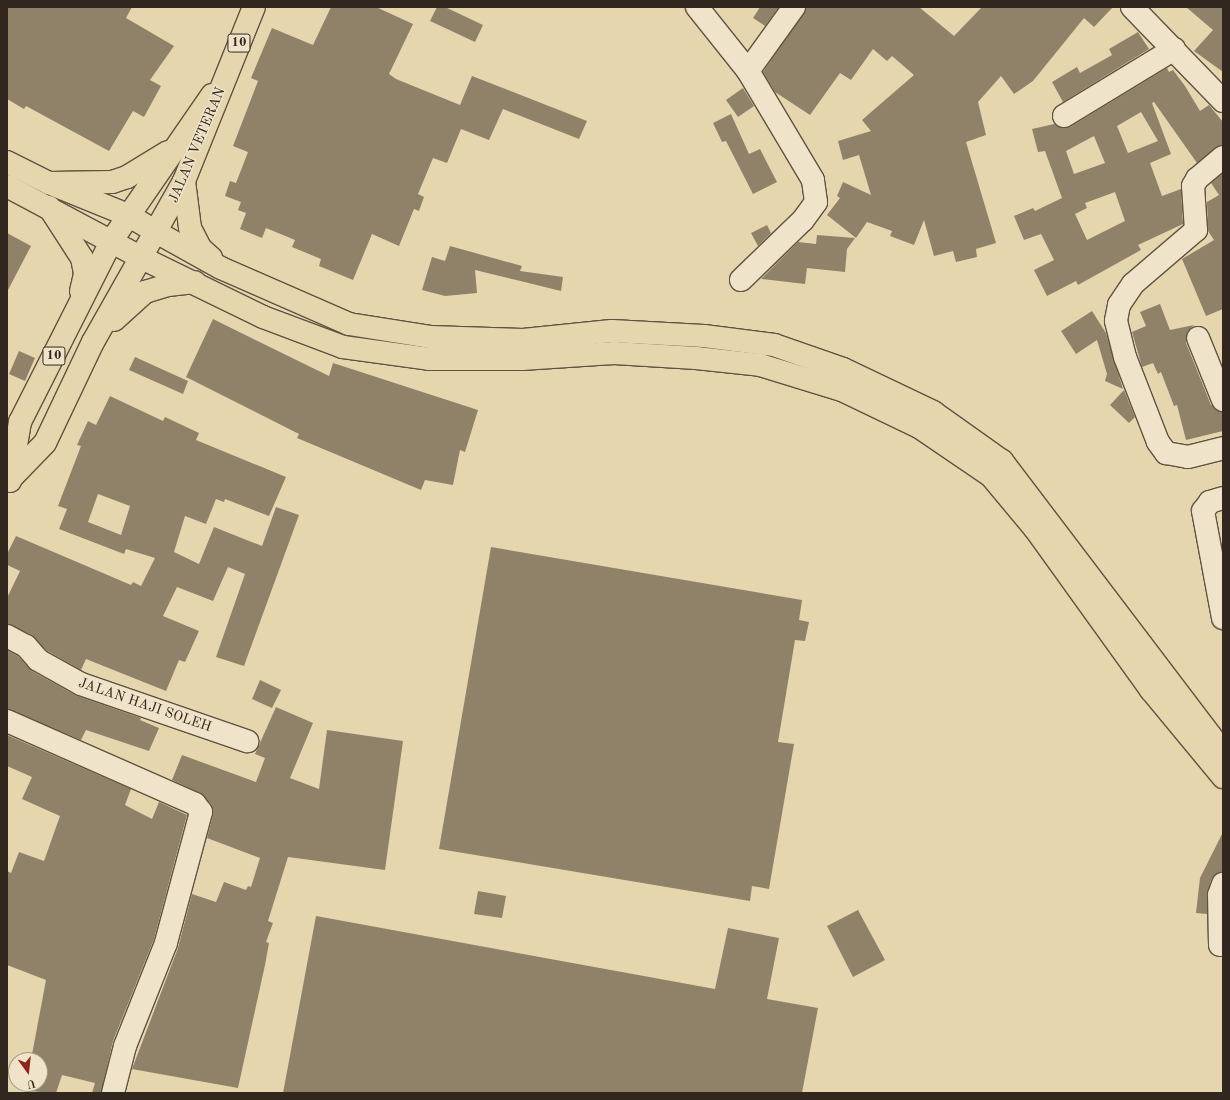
<!DOCTYPE html>
<html>
<head>
<meta charset="utf-8">
<style>
  body { margin:0 }
  #map { position:relative; width:1230px; height:1100px; overflow:hidden; background:#e6d6ae; font-family:"Old Standard TT",serif }
  div>[style] { position:absolute }
  [style*='--x'] { left:calc(var(--x)*1px); top:calc(var(--y)*1px); width:calc(var(--w)*1px); rotate:calc(var(--a)*1deg) }
  .building>* { inset:0; background:#908269 }
  .roads { filter:drop-shadow(1px 0 #5f5342) drop-shadow(-1px 0 #5f5342) drop-shadow(0 1px #5f5342) drop-shadow(0 -1px #5f5342) }
  .minor>* { height:22px; margin:-11px; padding:0 11px; transform-origin:11px; border-radius:11px; background:#efe4ca }
  .major>* { height:22px; margin:-11px; padding:0 11px; transform-origin:11px; border-radius:11px; background:#e6d6ae }
  .highway>* { height:22px; margin:-11px; padding:0 11px; transform-origin:11px; border-radius:11px; background:#e6d6ae }
  span { translate:-50% -50%; white-space:nowrap; text-align:center; line-height:1.15; -webkit-text-stroke:3px #efe4ca; paint-order:stroke }
  .shield-label span { padding:1px 3px; background:#efe4ca; border:1px solid; border-radius:3px; -webkit-text-stroke-width:0 }
  .shield-label { font-size:13px; color:#32271e; font-weight:700 }
  .street-label { font-size:14px; color:#32271e }
  .frame { position:absolute; inset:0; border:8px solid #32271e; pointer-events:none }
  .north { position:absolute; left:8px; top:1052px; width:40px; height:40px; box-sizing:border-box; background:#efe4ca; border:1px solid #a39885; border-radius:50%; rotate:165deg; font-size:11px; font-weight:700; line-height:16px; text-align:center; color:#32271e }
  .north::after { content:''; display:block; margin:auto; width:14px; height:18px; background:#8f2418; clip-path:polygon(50% 0,100% 100%,50% 72%,0 100%) }
</style>
</head>
<body>
<div id="map">
  <div class="building">
    <i style="clip-path:polygon(7px 7px,132px 7px,126px 18px,174px 46px,150px 80px,161px 86px,144px 117px,133px 111px,109px 151px,26px 106px,24px 109px,7px 99px)"></i>
    <i style="clip-path:polygon(331px 7px,376px 7px,413px 24px,389px 74px,396px 79px,460px 105px,472px 76px,587px 121px,579px 139px,503px 109px,489px 140px,461px 129px,447px 163px,433px 158px,418px 194px,424px 197px,419px 211px,414px 209px,399px 246px,372px 234px,353px 280px,319px 266px,321px 259px,292px 247px,295px 240px,266px 228px,262px 238px,240px 229px,246px 213px,238px 210px,241px 202px,225px 196px,230px 181px,236px 183px,248px 152px,233px 146px,258px 81px,251px 78px,272px 28px,313px 45px)"></i>
    <i style="clip-path:polygon(437px 7px,445px 7px,483px 25px,475px 42px,430px 21px)"></i>
    <i style="clip-path:polygon(760px 7px,779px 7px,765px 26px,753px 18px)"></i>
    <i style="clip-path:polygon(806px 7px,919px 7px,954px 36px,982px 7px,1113px 7px,1094px 27px,1084px 18px,1033px 81px,1014px 94px,1001px 76px,978px 102px,986px 135px,966px 142px,996px 243px,976px 249px,977px 257px,956px 262px,953px 251px,934px 256px,924px 220px,914px 245px,890px 236px,892px 231px,867px 222px,856px 238px,827px 215px,840px 198px,837px 196px,843px 182px,871px 195px,859px 155px,843px 160px,838px 141px,871px 131px,862px 120px,914px 75px,892px 56px,887px 61px,873px 49px,851px 80px,840px 73px,810px 115px,775px 92px,763px 72px)"></i>
    <i style="clip-path:polygon(1186px 7px,1223px 7px,1223px 72px,1194px 51px,1213px 30px)"></i>
    <i style="clip-path:polygon(1138px 32px,1149px 49px,1063px 102px,1052px 82px,1077px 67px,1080px 73px,1112px 55px,1109px 49px)"></i>
    <i style="clip-path:polygon(evenodd,1167px 68px,1169px 72px,1173px 70px,1185px 86px,1200px 111px,1209px 105px,1223px 122px,1223px 145px,1197px 163px,1154px 102px,1152px 103px,1171px 154px,1150px 163px,1162px 196px,1181px 189px,1183px 224px,1138px 245px,1141px 250px,1078px 285px,1076px 281px,1047px 296px,1034px 270px,1054px 260px,1041px 234px,1024px 240px,1014px 216px,1033px 208px,1035px 211px,1062px 198px,1045px 151px,1038px 152px,1032px 129px,1054px 124px,1064px 128px,1070px 127px,1167px 68px,1141px 112px,1158px 141px,1128px 153px,1117px 126px,1141px 112px,1167px 68px,1094px 136px,1105px 163px,1074px 174px,1066px 151px,1094px 136px,1167px 68px,1115px 192px,1125px 221px,1087px 240px,1075px 214px,1087px 208px,1085px 203px,1115px 192px)"></i>
    <i style="clip-path:polygon(743px 88px,754px 106px,738px 117px,726px 100px)"></i>
    <i style="clip-path:polygon(731px 114px,749px 154px,760px 149px,777px 182px,753px 194px,726px 141px,722px 142px,713px 123px)"></i>
    <i style="clip-path:polygon(1223px 173px,1223px 309px,1206px 316px,1182px 259px,1214px 240px,1208px 231px,1207px 202px,1219px 195px,1211px 183px)"></i>
    <i style="clip-path:polygon(767px 225px,771px 233px,758px 246px,751px 233px)"></i>
    <i style="clip-path:polygon(7px 233px,31px 246px,7px 292px)"></i>
    <i style="clip-path:polygon(817px 235px,855px 238px,847px 249px,845px 272px,807px 268px,805px 284px,761px 279px,798px 242px,816px 244px)"></i>
    <i style="clip-path:polygon(450px 246px,522px 266px,520px 271px,563px 277px,561px 291px,475px 270px,477px 293px,445px 296px,422px 290px,432px 257px,445px 261px)"></i>
    <i style="clip-path:polygon(1160px 304px,1170px 330px,1194px 325px,1188px 331px,1186px 343px,1211px 405px,1223px 412px,1223px 431px,1186px 440px,1177px 405px,1174px 406px,1161px 372px,1158px 374px,1153px 363px,1142px 367px,1132px 332px,1146px 326px,1140px 312px)"></i>
    <i style="clip-path:polygon(1092px 311px,1106px 333px,1123px 389px,1105px 381px,1107px 374px,1097px 340px,1076px 354px,1061px 331px)"></i>
    <i style="clip-path:polygon(213px 319px,329px 376px,333px 363px,478px 410px,465px 452px,460px 450px,453px 485px,425px 480px,421px 490px,297px 438px,299px 434px,186px 377px)"></i>
    <i style="clip-path:polygon(19px 351px,35px 358px,25px 381px,9px 374px)"></i>
    <i style="clip-path:polygon(135px 357px,188px 381px,183px 394px,129px 370px)"></i>
    <i style="clip-path:polygon(1124px 390px,1135px 417px,1129px 423px,1110px 405px)"></i>
    <i style="clip-path:polygon(evenodd,110px 396px,163px 421px,165px 417px,199px 433px,196px 440px,286px 477px,269px 516px,225px 499px,224px 502px,216px 499px,206px 524px,185px 516px,174px 552px,199px 564px,214px 527px,262px 546px,276px 507px,299px 515px,244px 666px,216px 657px,245px 574px,228px 567px,213px 601px,177px 587px,163px 616px,199px 631px,185px 662px,179px 660px,166px 691px,86px 659px,81px 670px,46px 650px,32px 635px,7px 624px,7px 598px,20px 571px,7px 565px,7px 554px,16px 536px,131px 585px,133px 582px,141px 586px,155px 558px,126px 549px,124px 554px,59px 529px,67px 509px,58px 506px,81px 446px,77px 445px,88px 421px,96px 425px,110px 396px,98px 494px,130px 506px,121px 535px,88px 522px,98px 494px)"></i>
    <i style="clip-path:polygon(491px 547px,802px 600px,799px 620px,809px 622px,805px 641px,795px 640px,778px 742px,794px 744px,769px 889px,752px 886px,750px 901px,439px 849px)"></i>
    <i style="clip-path:polygon(7px 650px,18px 656px,32px 671px,75px 695px,141px 718px,140px 720px,159px 728px,149px 751px,86px 730px,81px 740px,7px 709px)"></i>
    <i style="clip-path:polygon(260px 680px,281px 690px,272px 708px,252px 699px)"></i>
    <i style="clip-path:polygon(276px 707px,313px 723px,290px 778px,319px 789px,327px 730px,403px 741px,385px 870px,288px 857px,268px 921px,273px 923px,266px 942px,269px 943px,265px 965px,238px 1088px,132px 1069px,178px 948px,192px 894px,216px 902px,224px 882px,246px 890px,248px 886px,251px 887px,260px 858px,207px 838px,213px 815px,211px 804px,200px 793px,172px 780px,182px 755px,256px 782px,265px 758px,255px 754px)"></i>
    <i style="clip-path:polygon(7px 735px,131px 789px,125px 805px,152px 819px,159px 802px,187px 815px,154px 939px,113px 1041px,101px 1093px,92px 1093px,95px 1083px,62px 1075px,56px 1093px,27px 1091px,29px 1084px,40px 1084px,40px 1060px,31px 1060px,46px 980px,7px 965px,7px 871px,11px 873px,19px 852px,44px 861px,60px 816px,22px 799px,32px 777px,7px 766px)"></i>
    <i style="clip-path:polygon(1223px 832px,1223px 872px,1211px 880px,1207px 895px,1207px 914px,1196px 913px,1200px 878px)"></i>
    <i style="clip-path:polygon(478px 891px,506px 896px,502px 918px,474px 914px)"></i>
    <i style="clip-path:polygon(858px 910px,885px 960px,853px 977px,827px 926px)"></i>
    <i style="clip-path:polygon(316px 916px,715px 989px,728px 928px,779px 938px,767px 999px,818px 1008px,802px 1093px,283px 1093px)"></i>
  </div>
  <div class="roads">
    <div class="minor">
      <i style="--x:697;--y:7;--w:82;--a:51.4"></i>
      <i style="--x:1132;--y:7;--w:131;--a:45.9"></i>
      <i style="--x:1064;--y:116;--w:129;--a:-31.3"></i>
      <i style="--x:1223;--y:157;--w:34;--a:140"></i>
      <i style="--x:1197;--y:179;--w:8;--a:120"></i>
      <i style="--x:1193;--y:186;--w:44;--a:86.1"></i>
      <i style="--x:1196;--y:230;--w:83;--a:139.4"></i>
      <i style="--x:1133;--y:284;--w:25;--a:124"></i>
      <i style="--x:1119;--y:305;--w:16;--a:101"></i>
      <i style="--x:1116;--y:321;--w:37;--a:76"></i>
      <i style="--x:1125;--y:357;--w:91;--a:68.8"></i>
      <i style="--x:1158;--y:442;--w:14;--a:54"></i>
      <i style="--x:1166;--y:453;--w:22;--a:10"></i>
      <i style="--x:1188;--y:457;--w:36;--a:-14"></i>
      <i style="--x:741;--y:280;--w:86;--a:-44.1"></i>
      <i style="--x:803;--y:220;--w:22;--a:-54"></i>
      <i style="--x:816;--y:202;--w:22;--a:-98"></i>
      <i style="--x:813;--y:180;--w:127;--a:-120.8"></i>
      <i style="--x:748;--y:71;--w:79;--a:-54.3"></i>
      <i style="--x:1198;--y:338;--w:67;--a:68"></i>
      <i style="--x:1223;--y:498;--w:14;--a:163"></i>
      <i style="--x:1210;--y:502;--w:11;--a:128"></i>
      <i style="--x:1203;--y:511;--w:109;--a:79.4"></i>
      <i style="--x:7;--y:636;--w:21;--a:28"></i>
      <i style="--x:26;--y:646;--w:18;--a:49"></i>
      <i style="--x:38;--y:660;--w:49;--a:29.2"></i>
      <i style="--x:81;--y:684;--w:176;--a:19"></i>
      <i style="--x:7;--y:721;--w:206;--a:23.8"></i>
      <i style="--x:195;--y:804;--w:10;--a:53"></i>
      <i style="--x:201;--y:812;--w:136;--a:105"></i>
      <i style="--x:166;--y:943;--w:111;--a:111.7"></i>
      <i style="--x:125;--y:1046;--w:49;--a:104.3"></i>
      <i style="--x:1220;--y:945;--w:50;--a:-91.1"></i>
      <i style="--x:1219;--y:895;--w:12;--a:-70"></i>
    </div>
    <div class="major">
      <i style="--x:7;--y:162;--w:47;--a:26.6"></i>
      <i style="--x:49;--y:183;--w:85;--a:22.1"></i>
      <i style="--x:128;--y:215;--w:33;--a:31"></i>
      <i style="--x:7;--y:186;--w:153;--a:28.1"></i>
    </div>
    <div class="highway">
      <i style="--x:184;--y:181;--w:47;--a:82.7"></i>
      <i style="--x:190;--y:228;--w:22;--a:63"></i>
      <i style="--x:200;--y:248;--w:15;--a:42"></i>
      <i style="--x:49;--y:183;--w:63;--a:-0.9"></i>
      <i style="--x:112;--y:182;--w:16;--a:-18"></i>
      <i style="--x:127;--y:177;--w:48;--a:-31.4"></i>
      <i style="--x:49;--y:207;--w:61;--a:57.1"></i>
      <i style="--x:82;--y:258;--w:16;--a:79"></i>
      <i style="--x:85;--y:274;--w:18;--a:103"></i>
      <i style="--x:156;--y:232;--w:74;--a:29"></i>
      <i style="--x:221;--y:268;--w:140;--a:23.6"></i>
      <i style="--x:349;--y:324;--w:82;--a:9.1"></i>
      <i style="--x:430;--y:337;--w:93;--a:1.8"></i>
      <i style="--x:523;--y:340;--w:89;--a:-5.8"></i>
      <i style="--x:612;--y:331;--w:92;--a:3.1"></i>
      <i style="--x:704;--y:336;--w:71;--a:7.3"></i>
      <i style="--x:774;--y:345;--w:73;--a:19.2"></i>
      <i style="--x:843;--y:369;--w:100;--a:25.5"></i>
      <i style="--x:933;--y:412;--w:85;--a:35.4"></i>
      <i style="--x:1002;--y:461;--w:365;--a:52.8"></i>
      <i style="--x:142;--y:258;--w:135;--a:26"></i>
      <i style="--x:263;--y:317;--w:85;--a:20.6"></i>
      <i style="--x:343;--y:347;--w:87;--a:7.9"></i>
      <i style="--x:429;--y:359;--w:93;--a:0"></i>
      <i style="--x:522;--y:359;--w:92;--a:-3.7"></i>
      <i style="--x:614;--y:353;--w:82;--a:3.5"></i>
      <i style="--x:696;--y:358;--w:64;--a:6.2"></i>
      <i style="--x:760;--y:365;--w:86;--a:17"></i>
      <i style="--x:842;--y:390;--w:85;--a:25.7"></i>
      <i style="--x:919;--y:427;--w:87;--a:34.2"></i>
      <i style="--x:991;--y:476;--w:70;--a:50.2"></i>
      <i style="--x:1036;--y:530;--w:197;--a:54.3"></i>
      <i style="--x:1151;--y:690;--w:113;--a:50.4"></i>
      <i style="--x:114;--y:320;--w:42;--a:-42.1"></i>
      <i style="--x:145;--y:292;--w:24;--a:-17"></i>
      <i style="--x:168;--y:285;--w:27;--a:-6"></i>
      <i style="--x:12;--y:477;--w:47;--a:-45.9"></i>
      <i style="--x:45;--y:443;--w:112;--a:-64.6"></i>
      <i style="--x:93;--y:342;--w:185;--a:-60.5"></i>
      <i style="--x:184;--y:181;--w:188;--a:-68.1"></i>
      <i style="--x:10;--y:481;--w:60;--a:-80.4"></i>
      <i style="--x:20;--y:422;--w:204;--a:-63.2"></i>
      <i style="--x:112;--y:240;--w:176;--a:-55.4"></i>
    </div>
  </div>
  <div class="shield-label">
    <span style="left:239px;top:43px">10</span>
    <span style="left:54px;top:356px">10</span>
  </div>
  <div class="street-label">
    <span style="left:197px;top:145px;rotate:-67deg">JALAN VETERAN</span>
    <span style="left:145px;top:705px;rotate:19deg">JALAN HAJI SOLEH</span>
  </div>
  <div class="frame"></div>
  <div class="north">U</div>
</div>
</body>
</html>
